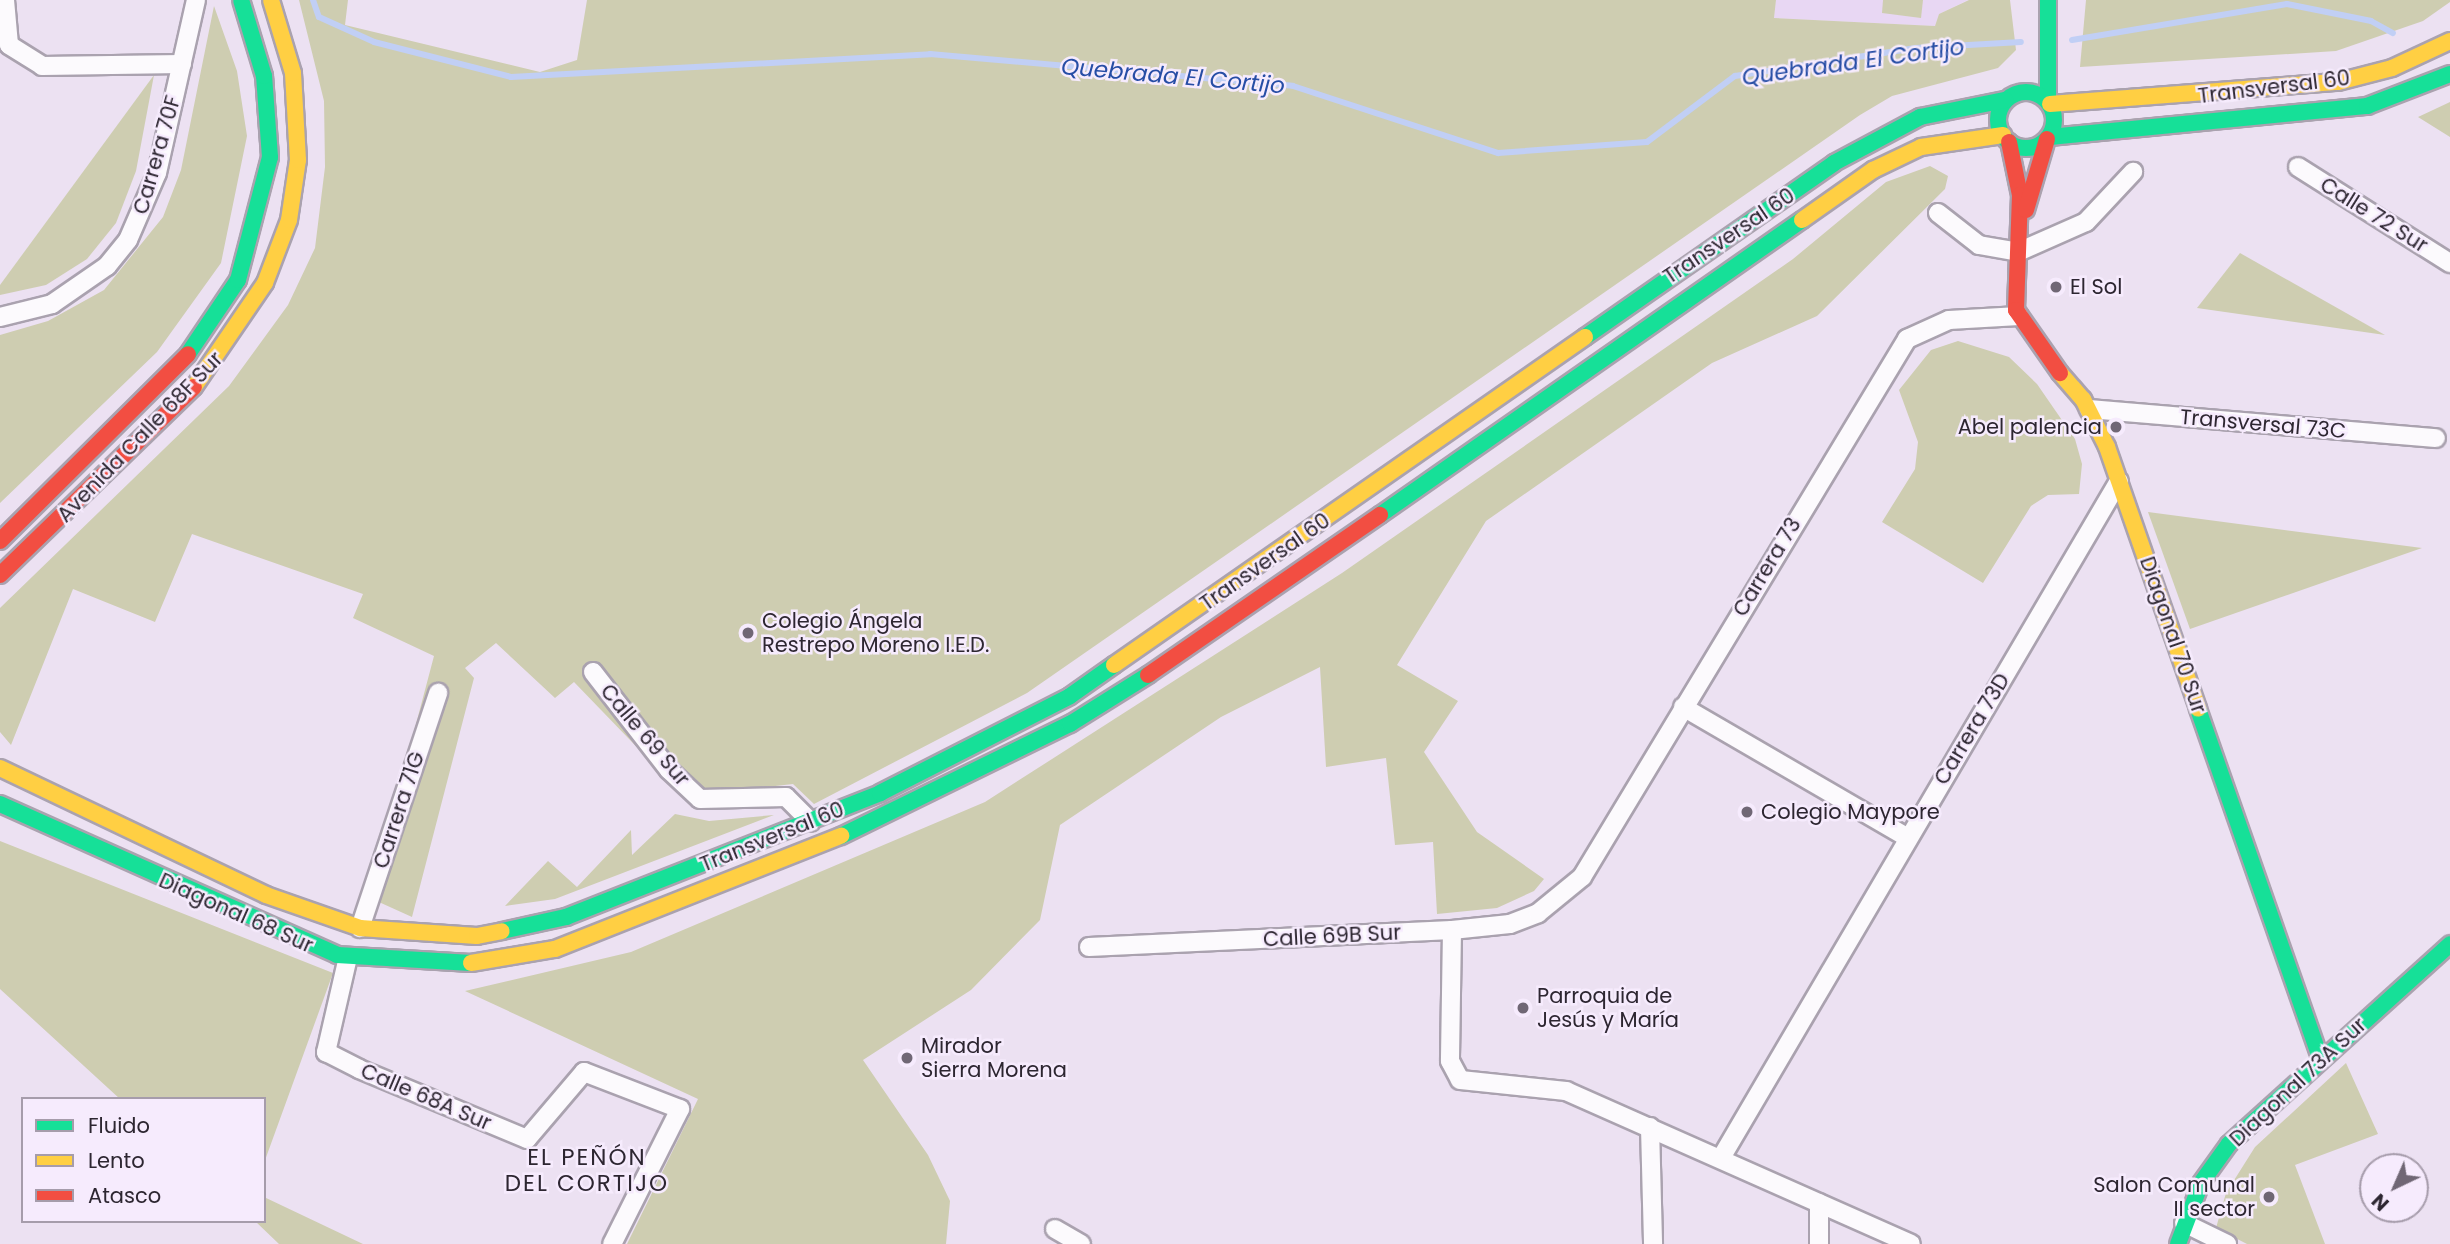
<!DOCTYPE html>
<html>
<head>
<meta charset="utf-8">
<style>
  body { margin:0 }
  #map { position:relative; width:2450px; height:1244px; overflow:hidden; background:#ece1f2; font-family:Poppins,sans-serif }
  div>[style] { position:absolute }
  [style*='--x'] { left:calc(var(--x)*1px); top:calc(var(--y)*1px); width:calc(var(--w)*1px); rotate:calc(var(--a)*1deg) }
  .built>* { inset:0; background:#e8d7f3 }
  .green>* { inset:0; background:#cecdb1 }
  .stream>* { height:6px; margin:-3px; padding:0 3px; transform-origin:3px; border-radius:3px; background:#c1cff5 }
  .roads { filter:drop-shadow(2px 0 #aaa2af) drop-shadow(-2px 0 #aaa2af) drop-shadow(0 2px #aaa2af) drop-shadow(0 -2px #aaa2af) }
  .street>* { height:18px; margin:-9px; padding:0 9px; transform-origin:9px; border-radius:9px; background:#fcfafd }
  .fast>* { height:16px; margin:-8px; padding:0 8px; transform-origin:8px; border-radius:8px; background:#16e098 }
  .fast>.ring { margin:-8px; padding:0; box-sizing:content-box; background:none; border:16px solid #16e098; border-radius:50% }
  .slow>* { height:16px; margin:-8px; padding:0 8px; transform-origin:8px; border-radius:8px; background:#ffcf43 }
  .jam>* { height:16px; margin:-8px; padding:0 8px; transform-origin:8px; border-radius:8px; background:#f24e42 }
  .dots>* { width:19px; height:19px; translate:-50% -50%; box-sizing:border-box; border:4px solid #f6ebfd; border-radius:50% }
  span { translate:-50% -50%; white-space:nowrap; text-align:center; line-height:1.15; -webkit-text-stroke:5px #f6ebfd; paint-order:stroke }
  .street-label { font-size:21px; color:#2d2631 }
  .poi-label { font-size:21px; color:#2d2631 }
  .left { translate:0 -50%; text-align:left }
  .right { translate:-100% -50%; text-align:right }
  .water-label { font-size:23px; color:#264da5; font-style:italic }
  .neighbourhood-label { font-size:23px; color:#2d2631; letter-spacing:2px }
  .legend { position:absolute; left:21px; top:1097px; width:245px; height:126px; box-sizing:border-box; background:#f6ebfd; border:2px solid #a69cab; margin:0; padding:9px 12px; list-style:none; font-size:21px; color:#2d2631 }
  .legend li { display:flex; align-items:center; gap:14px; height:35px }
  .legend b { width:35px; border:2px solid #a69cab }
  .north { position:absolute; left:2359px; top:1153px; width:70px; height:70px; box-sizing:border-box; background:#f6ebfd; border:2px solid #a69cab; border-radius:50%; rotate:224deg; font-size:19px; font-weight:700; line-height:28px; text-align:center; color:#2d2631 }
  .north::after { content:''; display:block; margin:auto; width:24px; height:32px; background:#706775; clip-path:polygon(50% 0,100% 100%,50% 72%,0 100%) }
</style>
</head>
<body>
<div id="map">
  <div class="built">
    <i style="clip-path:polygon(1776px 0,1968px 0,1939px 14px,1935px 26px,1774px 18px)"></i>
  </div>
  <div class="green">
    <i style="clip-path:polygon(299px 0,348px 0,345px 25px,540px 72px,577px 60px,587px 0,1776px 0,1774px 18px,1935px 26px,1939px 14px,1969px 0,2010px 0,2016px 50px,1998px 68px,1892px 96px,1860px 115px,1027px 693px,814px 804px,793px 784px,698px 795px,659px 770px,574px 682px,555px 698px,496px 643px,465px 668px,474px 678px,412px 917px,370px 898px,434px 656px,353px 618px,363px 594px,192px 534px,155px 622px,73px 589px,11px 745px,0 732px,0 608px,229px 386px,288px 305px,315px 248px,325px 167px,324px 101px)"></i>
    <i style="clip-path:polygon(1883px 0,1923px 0,1921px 18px,1882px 13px)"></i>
    <i style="clip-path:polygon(2086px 0,2450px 0,2450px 2px,2423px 21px,2336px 51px,2080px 67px)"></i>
    <i style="clip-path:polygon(214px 6px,237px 71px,247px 136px,221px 263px,157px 352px,0 503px,0 335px,48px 321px,104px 290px,163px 217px,181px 170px)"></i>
    <i style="clip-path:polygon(154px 75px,136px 171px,116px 223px,87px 259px,46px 285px,0 295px,0 285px)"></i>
    <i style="clip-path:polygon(2450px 102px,2450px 137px,2418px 117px,2433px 110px)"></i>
    <i style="clip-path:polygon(1930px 166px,1948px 176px,1945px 189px,1817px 316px,1712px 363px,1486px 521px,1397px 665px,1458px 701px,1424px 752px,1477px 832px,1544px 879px,1534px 891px,1497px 908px,1437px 914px,1433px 842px,1395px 845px,1386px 758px,1326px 767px,1320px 667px,1221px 717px,1060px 825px,1040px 920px,971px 990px,863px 1060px,928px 1155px,950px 1201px,946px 1244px,627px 1244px,698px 1099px,465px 991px,631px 952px,985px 802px,1342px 573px,1793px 259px,1886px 182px)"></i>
    <i style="clip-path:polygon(2240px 253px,2385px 335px,2197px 308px)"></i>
    <i style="clip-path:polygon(1958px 341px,2009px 357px,2037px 384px,2075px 439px,2082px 464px,2079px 494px,2048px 495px,2031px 506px,1983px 583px,1882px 522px,1915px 469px,1918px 442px,1899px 390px,1931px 350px)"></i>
    <i style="clip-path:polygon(2148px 512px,2422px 548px,2190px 629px)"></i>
    <i style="clip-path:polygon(675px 814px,709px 821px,774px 815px,555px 899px,505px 906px,548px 861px,577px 887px,631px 830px,632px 855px)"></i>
    <i style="clip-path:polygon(0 841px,333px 973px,264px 1163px,264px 1099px,120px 1099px,0 989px)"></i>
    <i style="clip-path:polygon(2346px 1063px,2378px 1134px,2295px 1165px,2325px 1244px,2247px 1244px,2216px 1228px,2226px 1193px,2255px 1147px)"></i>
    <i style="clip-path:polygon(264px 1197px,363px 1244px,279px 1244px,255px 1221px,264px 1221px)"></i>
  </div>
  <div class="stream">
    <i style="--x:313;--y:0;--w:18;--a:71"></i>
    <i style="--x:319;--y:17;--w:60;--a:24.4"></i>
    <i style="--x:374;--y:42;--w:141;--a:14.3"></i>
    <i style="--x:511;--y:77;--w:420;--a:-3.1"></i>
    <i style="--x:930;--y:54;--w:364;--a:5"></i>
    <i style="--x:1293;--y:86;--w:216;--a:18.1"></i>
    <i style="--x:1498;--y:153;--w:149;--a:-4.2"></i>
    <i style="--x:1647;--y:142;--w:110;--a:-36.9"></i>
    <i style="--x:1735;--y:76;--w:183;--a:-8.8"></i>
    <i style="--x:1916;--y:48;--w:105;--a:-3.3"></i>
    <i style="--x:2072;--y:40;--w:218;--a:-9.5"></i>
    <i style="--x:2287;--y:4;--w:86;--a:11.4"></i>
    <i style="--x:2371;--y:21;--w:25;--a:29"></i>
  </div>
  <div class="roads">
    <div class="street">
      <i style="--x:5;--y:0;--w:45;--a:84.9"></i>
      <i style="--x:9;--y:45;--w:39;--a:32"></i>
      <i style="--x:42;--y:66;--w:140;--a:-0.8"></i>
      <i style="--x:2298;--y:167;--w:180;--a:32.3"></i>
      <i style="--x:1938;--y:213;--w:52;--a:38"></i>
      <i style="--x:1979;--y:245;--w:40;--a:10"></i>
      <i style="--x:2018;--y:252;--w:74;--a:-23.8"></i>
      <i style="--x:2086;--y:222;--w:69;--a:-46.8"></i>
      <i style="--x:0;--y:317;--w:54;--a:-14"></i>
      <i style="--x:52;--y:304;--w:67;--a:-34.6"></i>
      <i style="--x:107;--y:266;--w:33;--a:-51"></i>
      <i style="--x:128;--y:240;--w:73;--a:-66.6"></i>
      <i style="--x:157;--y:173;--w:177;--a:-77.3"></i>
      <i style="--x:2089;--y:409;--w:348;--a:4.8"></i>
      <i style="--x:593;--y:672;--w:124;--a:52.2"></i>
      <i style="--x:669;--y:770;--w:42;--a:43.1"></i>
      <i style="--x:700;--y:799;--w:86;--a:-1.3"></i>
      <i style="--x:786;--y:797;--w:35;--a:45"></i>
      <i style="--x:1683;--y:707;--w:260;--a:30.2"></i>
      <i style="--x:360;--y:928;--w:248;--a:-71.6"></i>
      <i style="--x:1452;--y:930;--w:131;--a:90.9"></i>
      <i style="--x:1450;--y:1061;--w:21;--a:62"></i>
      <i style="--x:1460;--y:1080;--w:107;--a:5.9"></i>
      <i style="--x:1566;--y:1091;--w:377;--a:23.9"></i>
      <i style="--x:1089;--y:947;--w:363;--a:-2.7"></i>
      <i style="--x:1452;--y:930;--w:58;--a:-5.9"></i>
      <i style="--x:1510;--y:924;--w:30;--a:-21"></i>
      <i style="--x:1538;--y:913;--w:57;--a:-39.3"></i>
      <i style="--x:1582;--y:877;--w:629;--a:-58.86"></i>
      <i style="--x:1907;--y:339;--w:46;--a:-24.3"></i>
      <i style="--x:1949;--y:320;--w:70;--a:-3.3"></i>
      <i style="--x:348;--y:957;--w:98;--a:103"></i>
      <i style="--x:326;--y:1052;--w:37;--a:27"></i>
      <i style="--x:359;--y:1069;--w:182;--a:22.6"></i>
      <i style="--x:527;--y:1139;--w:88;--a:-49.6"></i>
      <i style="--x:584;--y:1072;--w:103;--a:21.1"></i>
      <i style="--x:680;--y:1109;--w:151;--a:116.7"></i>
      <i style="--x:1650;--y:1127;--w:117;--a:88.5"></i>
      <i style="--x:1721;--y:1158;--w:785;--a:-59.55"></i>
      <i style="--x:2184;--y:1223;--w:48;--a:26"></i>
      <i style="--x:1055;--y:1229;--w:30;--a:30"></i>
      <i style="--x:1819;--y:1244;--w:41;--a:-90"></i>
    </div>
    <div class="fast">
      <i style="--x:2048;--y:0;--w:101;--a:90"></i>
      <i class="ring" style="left:1998px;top:92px;width:40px;height:40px"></i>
      <i style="--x:2050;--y:137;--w:319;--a:-5.6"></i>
      <i style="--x:2367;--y:106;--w:89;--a:-21.1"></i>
      <i style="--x:1585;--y:337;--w:304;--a:-34.9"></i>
      <i style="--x:1834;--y:163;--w:98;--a:-28.1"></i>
      <i style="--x:1920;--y:117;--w:87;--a:-11.3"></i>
      <i style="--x:188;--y:354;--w:89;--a:-56"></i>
      <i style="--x:238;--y:280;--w:127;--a:-75.4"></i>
      <i style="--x:270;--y:157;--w:81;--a:-94.2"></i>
      <i style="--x:264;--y:76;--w:79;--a:-106.8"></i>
      <i style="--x:1380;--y:515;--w:515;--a:-34.96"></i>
      <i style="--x:2198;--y:709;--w:369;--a:70.7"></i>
      <i style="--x:0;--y:804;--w:369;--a:24.1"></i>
      <i style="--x:337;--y:955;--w:134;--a:3.4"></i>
      <i style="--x:841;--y:836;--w:255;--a:-26.1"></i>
      <i style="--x:1070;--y:724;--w:92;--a:-32.1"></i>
      <i style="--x:502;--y:931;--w:66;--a:-12.3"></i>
      <i style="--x:566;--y:917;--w:338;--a:-21.5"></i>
      <i style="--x:880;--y:793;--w:213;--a:-27"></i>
      <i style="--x:1070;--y:696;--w:54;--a:-35.2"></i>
      <i style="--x:2178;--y:1244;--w:65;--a:-69.3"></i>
      <i style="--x:2201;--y:1183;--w:48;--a:-54.3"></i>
      <i style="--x:2229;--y:1144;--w:298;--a:-42.1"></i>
    </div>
    <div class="slow">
      <i style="--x:2050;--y:104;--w:289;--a:-4.4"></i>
      <i style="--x:2338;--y:82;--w:56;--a:-14.5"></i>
      <i style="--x:2392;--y:68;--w:64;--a:-25"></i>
      <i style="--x:1802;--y:220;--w:87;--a:-35.2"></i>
      <i style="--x:1873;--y:170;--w:53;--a:-25.6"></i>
      <i style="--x:1921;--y:147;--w:83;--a:-8.3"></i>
      <i style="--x:2060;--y:373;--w:35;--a:49"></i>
      <i style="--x:2083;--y:399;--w:54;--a:63.4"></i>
      <i style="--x:2107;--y:447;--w:277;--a:70.8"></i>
      <i style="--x:194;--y:387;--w:126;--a:-55.7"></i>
      <i style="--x:265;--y:283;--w:67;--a:-69.1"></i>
      <i style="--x:289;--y:220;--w:61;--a:-81.5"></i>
      <i style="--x:298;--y:160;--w:87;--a:-93.3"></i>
      <i style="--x:293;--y:73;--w:76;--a:-106.8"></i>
      <i style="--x:1114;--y:665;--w:574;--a:-34.85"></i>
      <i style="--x:0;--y:768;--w:295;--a:25.5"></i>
      <i style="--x:266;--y:895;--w:100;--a:19.3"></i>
      <i style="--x:360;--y:928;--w:117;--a:3.9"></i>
      <i style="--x:477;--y:936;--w:25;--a:-11"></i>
      <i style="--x:471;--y:963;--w:85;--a:-9.5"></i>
      <i style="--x:555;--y:949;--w:308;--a:-21.6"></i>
    </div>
    <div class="jam">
      <i style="--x:2009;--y:142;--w:54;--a:78.3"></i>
      <i style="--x:2020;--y:195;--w:115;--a:92"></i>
      <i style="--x:2016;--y:310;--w:77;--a:55.1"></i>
      <i style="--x:2026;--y:210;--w:74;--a:-73.5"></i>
      <i style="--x:0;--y:541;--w:265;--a:-44.8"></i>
      <i style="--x:0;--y:575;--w:270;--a:-44.1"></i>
      <i style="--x:1148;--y:675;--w:282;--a:-34.6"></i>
    </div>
  </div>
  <div class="dots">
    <i style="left:2056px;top:287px;background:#706775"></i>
    <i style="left:2116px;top:427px;background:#706775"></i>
    <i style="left:748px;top:633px;background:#706775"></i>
    <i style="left:1747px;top:812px;background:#706775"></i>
    <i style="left:1523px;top:1008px;background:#706775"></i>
    <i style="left:907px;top:1058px;background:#706775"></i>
    <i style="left:2269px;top:1197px;background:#706775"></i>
  </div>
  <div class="street-label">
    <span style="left:2274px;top:87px;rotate:-7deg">Transversal 60</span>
    <span style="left:157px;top:155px;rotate:-74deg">Carrera 70F</span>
    <span style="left:2374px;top:215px;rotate:32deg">Calle 72 Sur</span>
    <span style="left:1729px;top:236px;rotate:-34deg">Transversal 60</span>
    <span style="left:2263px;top:424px;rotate:5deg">Transversal 73C</span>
    <span style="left:140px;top:437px;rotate:-46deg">Avenida Calle 68F Sur</span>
    <span style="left:1265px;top:562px;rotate:-35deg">Transversal 60</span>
    <span style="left:1767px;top:567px;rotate:-59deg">Carrera 73</span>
    <span style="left:2173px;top:635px;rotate:71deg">Diagonal 70 Sur</span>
    <span style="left:1972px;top:729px;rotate:-59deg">Carrera 73D</span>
    <span style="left:645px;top:735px;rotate:50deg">Calle 69 Sur</span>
    <span style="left:399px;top:810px;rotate:-72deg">Carrera 71G</span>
    <span style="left:772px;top:837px;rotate:-22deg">Transversal 60</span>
    <span style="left:236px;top:913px;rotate:24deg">Diagonal 68 Sur</span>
    <span style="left:1332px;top:936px;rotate:-3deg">Calle 69B Sur</span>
    <span style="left:2298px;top:1082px;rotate:-43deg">Diagonal 73A Sur</span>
    <span style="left:426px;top:1097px;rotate:23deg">Calle 68A Sur</span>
  </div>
  <div class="poi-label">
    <span class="left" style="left:2070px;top:287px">El Sol</span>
    <span class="right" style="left:2102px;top:427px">Abel palencia</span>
    <span class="left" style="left:762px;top:633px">Colegio Ángela<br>Restrepo Moreno I.E.D.</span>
    <span class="left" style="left:1761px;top:812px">Colegio Maypore</span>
    <span class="left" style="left:1537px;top:1008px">Parroquia de<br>Jesús y María</span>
    <span class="left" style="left:921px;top:1058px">Mirador<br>Sierra Morena</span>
    <span class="right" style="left:2255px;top:1197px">Salon Comunal<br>II sector</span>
  </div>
  <div class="water-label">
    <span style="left:1853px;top:62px;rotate:-8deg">Quebrada El Cortijo</span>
    <span style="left:1173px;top:76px;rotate:5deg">Quebrada El Cortijo</span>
  </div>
  <div class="neighbourhood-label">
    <span style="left:587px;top:1170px">EL PEÑÓN<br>DEL CORTIJO</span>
  </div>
  <ul class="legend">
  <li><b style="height:9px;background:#16e098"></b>Fluido</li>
  <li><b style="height:9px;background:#ffcf43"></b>Lento</li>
  <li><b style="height:9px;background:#f24e42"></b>Atasco</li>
  </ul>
  <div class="north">N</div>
</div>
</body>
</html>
